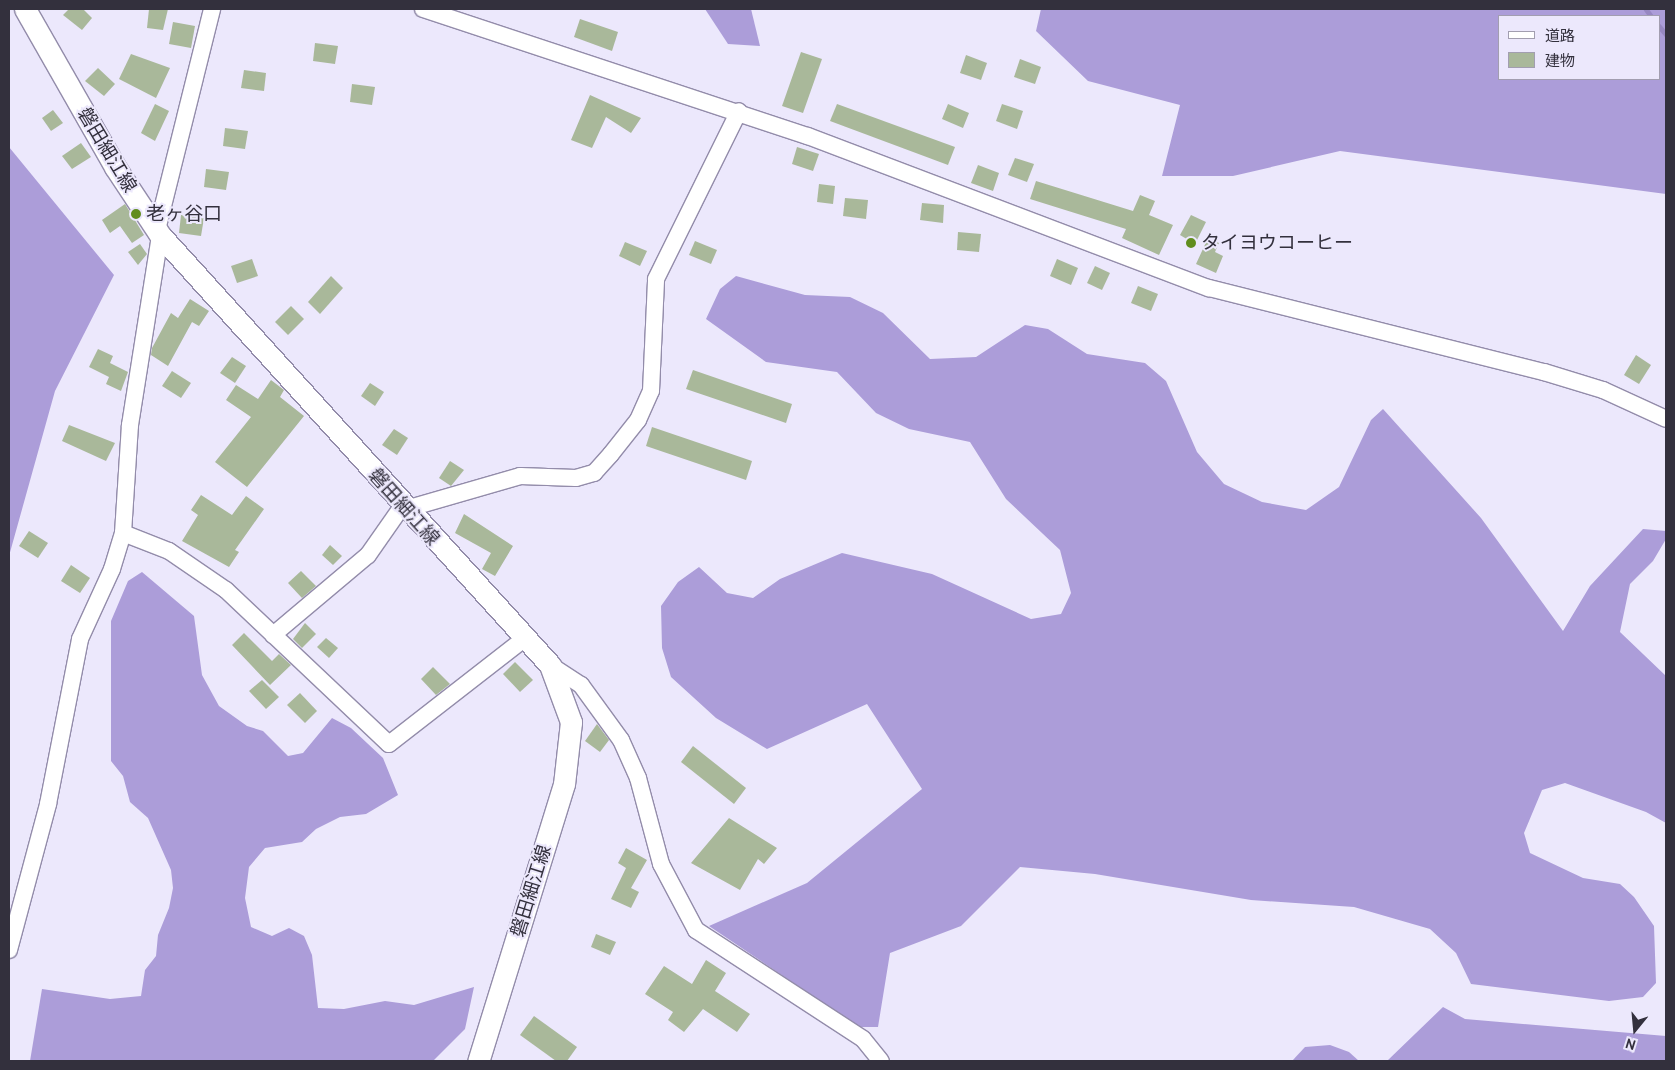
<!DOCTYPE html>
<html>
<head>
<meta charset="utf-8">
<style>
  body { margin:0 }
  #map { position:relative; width:1675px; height:1070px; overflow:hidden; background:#ece8fc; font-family:Cabin,"Noto Sans JP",sans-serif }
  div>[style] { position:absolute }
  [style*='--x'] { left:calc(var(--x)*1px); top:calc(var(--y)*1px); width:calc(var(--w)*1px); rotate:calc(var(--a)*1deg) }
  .forest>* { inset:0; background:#ac9dd9 }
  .stream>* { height:4.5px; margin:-2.25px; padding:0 2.25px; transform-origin:2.25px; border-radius:2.25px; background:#9788c2 }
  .building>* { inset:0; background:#a9b89a }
  .roads { filter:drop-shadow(1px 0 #938caa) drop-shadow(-1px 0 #938caa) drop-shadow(0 1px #938caa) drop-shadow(0 -1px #938caa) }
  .minor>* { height:16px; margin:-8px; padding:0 8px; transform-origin:8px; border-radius:8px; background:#fff }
  .major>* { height:21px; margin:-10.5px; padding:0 10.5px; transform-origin:10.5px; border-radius:10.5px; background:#fff }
  .dots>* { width:14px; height:14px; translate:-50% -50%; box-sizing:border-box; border:2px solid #ece8fc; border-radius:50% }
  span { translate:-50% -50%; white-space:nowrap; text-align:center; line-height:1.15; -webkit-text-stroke:4px #ece8fc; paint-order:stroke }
  .street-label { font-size:19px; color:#33303d }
  .poi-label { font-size:19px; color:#33303d }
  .left { translate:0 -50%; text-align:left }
  .frame { position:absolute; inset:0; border:10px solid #33303d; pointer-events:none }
  .legend { position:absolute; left:1498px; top:15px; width:162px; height:65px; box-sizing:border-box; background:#ece8fc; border:1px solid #a29eb0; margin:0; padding:6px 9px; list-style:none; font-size:15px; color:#33303d }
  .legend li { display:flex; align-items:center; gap:10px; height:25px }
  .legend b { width:25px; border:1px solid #a29eb0 }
  .north { position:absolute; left:1610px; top:1005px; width:50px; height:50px; -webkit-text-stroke:4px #ece8fc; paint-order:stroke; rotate:197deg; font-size:14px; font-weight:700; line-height:20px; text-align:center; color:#33303d }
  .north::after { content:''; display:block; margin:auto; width:18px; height:22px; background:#33303d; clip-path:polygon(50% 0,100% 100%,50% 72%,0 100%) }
</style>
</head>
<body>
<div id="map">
  <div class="forest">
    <i style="clip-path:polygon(705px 9px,751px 9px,760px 46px,728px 44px)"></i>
    <i style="clip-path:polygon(evenodd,1041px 9px,1666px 9px,1666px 194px,1340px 151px,1233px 176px,1162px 176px,1180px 105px,1088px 81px,1036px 31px,1041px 9px,1659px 16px,1659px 79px,1499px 79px,1499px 16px,1659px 16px)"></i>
    <i style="clip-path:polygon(9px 147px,114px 275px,55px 391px,9px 556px)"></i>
    <i style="clip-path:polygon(736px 276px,805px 295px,850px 297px,883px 313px,930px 359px,976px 357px,1025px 325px,1048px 329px,1087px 354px,1145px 363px,1166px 381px,1197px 452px,1224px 484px,1262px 502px,1306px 510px,1339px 487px,1371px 420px,1383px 409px,1481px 518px,1563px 631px,1590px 586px,1643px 529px,1666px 531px,1666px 539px,1653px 561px,1630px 584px,1620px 632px,1666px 676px,1666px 823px,1646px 812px,1565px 783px,1542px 790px,1524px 833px,1530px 853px,1583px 878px,1620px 884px,1634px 897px,1654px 926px,1656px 983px,1643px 997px,1609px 1001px,1471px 984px,1456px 953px,1430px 929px,1354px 907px,1251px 900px,1095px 874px,1020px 867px,961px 926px,890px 953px,878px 1027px,859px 1027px,709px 926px,807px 883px,922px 789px,867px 704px,767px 749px,716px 718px,671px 677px,662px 648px,661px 606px,678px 582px,699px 567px,727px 593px,753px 598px,780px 579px,842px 553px,932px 574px,1031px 619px,1061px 614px,1071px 593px,1060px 550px,1006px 499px,970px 442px,909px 429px,876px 413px,837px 372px,766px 362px,706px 319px,720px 289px)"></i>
    <i style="clip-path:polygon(142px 572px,194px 616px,202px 675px,219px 706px,247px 726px,263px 731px,288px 756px,303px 753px,332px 718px,351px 728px,383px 758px,398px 795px,366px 814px,340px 817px,316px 829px,302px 842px,265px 848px,249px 867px,245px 898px,251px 927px,272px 936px,289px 928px,304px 936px,312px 955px,318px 1008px,344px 1009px,385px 1001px,414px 1005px,474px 987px,465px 1029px,433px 1061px,30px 1061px,42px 989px,110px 999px,141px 996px,145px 970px,156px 956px,158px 935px,169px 908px,173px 888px,171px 870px,148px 818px,130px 802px,123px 776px,111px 761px,111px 621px,128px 581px)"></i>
    <i style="clip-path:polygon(1443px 1007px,1465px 1019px,1666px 1036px,1665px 1061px,1387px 1061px)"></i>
    <i style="clip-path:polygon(1330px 1045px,1349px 1052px,1359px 1061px,1292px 1061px,1305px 1047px)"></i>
  </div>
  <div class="stream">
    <i style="--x:1646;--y:9;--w:9;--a:54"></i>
    <i style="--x:1659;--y:26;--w:11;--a:49"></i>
  </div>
  <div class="building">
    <i style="clip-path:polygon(69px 9px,83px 9px,92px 18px,82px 30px,63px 15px)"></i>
    <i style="clip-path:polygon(149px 9px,168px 9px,163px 30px,147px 28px)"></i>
    <i style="clip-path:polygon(580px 19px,618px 32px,612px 51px,574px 37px)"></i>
    <i style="clip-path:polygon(173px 22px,195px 26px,191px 48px,169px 44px)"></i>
    <i style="clip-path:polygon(315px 43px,338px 46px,335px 64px,313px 61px)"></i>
    <i style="clip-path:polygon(801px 52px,822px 59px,803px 113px,782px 106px)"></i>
    <i style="clip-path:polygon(131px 54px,170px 68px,156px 98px,119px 79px)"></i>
    <i style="clip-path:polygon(966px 55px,987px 63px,981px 80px,960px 73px)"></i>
    <i style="clip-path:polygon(1020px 59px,1041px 67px,1035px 84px,1014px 77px)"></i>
    <i style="clip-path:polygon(98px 68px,115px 84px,104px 96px,85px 81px)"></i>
    <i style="clip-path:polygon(244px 70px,266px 73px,264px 91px,241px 88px)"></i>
    <i style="clip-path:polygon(352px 84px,375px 87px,372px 105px,350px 102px)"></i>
    <i style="clip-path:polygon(590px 95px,641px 118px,631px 133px,606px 117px,592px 148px,571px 140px)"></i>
    <i style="clip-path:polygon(155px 104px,169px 111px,155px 141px,141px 133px)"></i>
    <i style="clip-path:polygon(837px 104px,955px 147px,948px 165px,830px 121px)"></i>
    <i style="clip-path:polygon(948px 104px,969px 113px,963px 128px,942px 119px)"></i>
    <i style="clip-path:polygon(1002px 104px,1023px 111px,1017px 129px,996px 121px)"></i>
    <i style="clip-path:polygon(53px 110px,63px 123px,51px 131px,42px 118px)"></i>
    <i style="clip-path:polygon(225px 128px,248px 131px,245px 149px,223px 146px)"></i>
    <i style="clip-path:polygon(81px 143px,91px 157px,72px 169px,62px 156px)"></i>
    <i style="clip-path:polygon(797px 147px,819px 154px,813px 171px,792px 164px)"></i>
    <i style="clip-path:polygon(1015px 158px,1034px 164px,1027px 182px,1008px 175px)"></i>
    <i style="clip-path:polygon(978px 165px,999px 173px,993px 191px,971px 183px)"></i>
    <i style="clip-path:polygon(206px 169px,229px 172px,226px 190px,204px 187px)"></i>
    <i style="clip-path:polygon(1036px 181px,1133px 211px,1140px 195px,1155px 201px,1149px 215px,1173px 225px,1159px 255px,1122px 238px,1126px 229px,1030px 199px)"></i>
    <i style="clip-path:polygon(819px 184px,835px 186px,833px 204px,817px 202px)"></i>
    <i style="clip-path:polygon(845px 198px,868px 200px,866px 219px,843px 216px)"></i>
    <i style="clip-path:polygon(922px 203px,944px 205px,943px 223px,920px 220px)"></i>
    <i style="clip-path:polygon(125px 204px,144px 235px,132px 243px,120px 226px,110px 233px,102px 220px)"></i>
    <i style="clip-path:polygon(181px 215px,204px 218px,201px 236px,179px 233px)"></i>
    <i style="clip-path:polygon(1191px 215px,1206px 222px,1195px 244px,1180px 235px)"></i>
    <i style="clip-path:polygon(958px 232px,981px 234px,979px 252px,957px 250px)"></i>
    <i style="clip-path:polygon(1208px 238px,1219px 243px,1215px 252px,1223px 256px,1216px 273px,1196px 264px)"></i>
    <i style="clip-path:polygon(695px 241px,717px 250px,711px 264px,689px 255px)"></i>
    <i style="clip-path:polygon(625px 242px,647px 251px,640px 266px,619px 256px)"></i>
    <i style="clip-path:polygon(140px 244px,147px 254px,138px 265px,128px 252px)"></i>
    <i style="clip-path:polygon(252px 259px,258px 276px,237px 283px,231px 266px)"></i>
    <i style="clip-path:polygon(1057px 259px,1078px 268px,1071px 285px,1050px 276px)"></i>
    <i style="clip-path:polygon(1095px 266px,1110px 273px,1102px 290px,1087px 283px)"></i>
    <i style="clip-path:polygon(331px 276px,343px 288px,320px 314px,308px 302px)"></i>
    <i style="clip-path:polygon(1138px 286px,1158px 294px,1151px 311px,1131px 303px)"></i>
    <i style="clip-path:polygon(190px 299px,209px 311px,199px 326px,192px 322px,168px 366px,151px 355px,152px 348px,171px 313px,178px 318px)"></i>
    <i style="clip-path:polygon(291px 306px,304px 319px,288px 335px,275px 322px)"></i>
    <i style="clip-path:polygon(98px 349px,113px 356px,110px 363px,128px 372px,121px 391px,106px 384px,109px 377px,89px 367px)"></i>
    <i style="clip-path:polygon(1636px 355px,1651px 365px,1639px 384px,1624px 375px)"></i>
    <i style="clip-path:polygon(232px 357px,246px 366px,235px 383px,220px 373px)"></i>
    <i style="clip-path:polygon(693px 370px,792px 404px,786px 423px,686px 389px)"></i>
    <i style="clip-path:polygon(172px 371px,191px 383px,181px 398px,162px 386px)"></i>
    <i style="clip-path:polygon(271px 380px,284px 390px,280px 397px,304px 416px,247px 487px,215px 462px,251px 417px,226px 400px,236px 385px,258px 399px)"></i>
    <i style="clip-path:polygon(370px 383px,384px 392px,375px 406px,361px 396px)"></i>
    <i style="clip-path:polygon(69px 425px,115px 443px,106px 461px,62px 441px)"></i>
    <i style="clip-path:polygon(652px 427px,752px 461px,746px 480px,646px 446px)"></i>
    <i style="clip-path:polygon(394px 429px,408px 438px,397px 455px,382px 445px)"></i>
    <i style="clip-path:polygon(450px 461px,464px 470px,451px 486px,439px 478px)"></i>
    <i style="clip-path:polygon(201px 495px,232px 515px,246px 496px,264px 509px,235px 550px,239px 552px,229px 567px,182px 541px,198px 515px,191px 510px)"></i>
    <i style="clip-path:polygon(464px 514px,513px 546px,495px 576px,482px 569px,491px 553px,455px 533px)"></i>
    <i style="clip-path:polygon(29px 531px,48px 543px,38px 558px,19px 546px)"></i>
    <i style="clip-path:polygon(330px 545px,342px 556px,333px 565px,322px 555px)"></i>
    <i style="clip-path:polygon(71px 565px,90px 578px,80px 593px,61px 581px)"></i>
    <i style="clip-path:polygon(301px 571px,316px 586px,302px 598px,288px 583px)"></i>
    <i style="clip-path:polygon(305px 623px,316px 634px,302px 648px,293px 639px)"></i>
    <i style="clip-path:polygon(244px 633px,272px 661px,279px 654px,291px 665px,270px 685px,232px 645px)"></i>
    <i style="clip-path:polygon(326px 638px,338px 648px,329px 658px,317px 647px)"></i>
    <i style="clip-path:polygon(515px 662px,533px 680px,520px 692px,503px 674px)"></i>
    <i style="clip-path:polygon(433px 667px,450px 684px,436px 695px,421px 679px)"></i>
    <i style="clip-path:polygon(262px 680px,279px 697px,266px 709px,249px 691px)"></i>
    <i style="clip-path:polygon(300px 693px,317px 711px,305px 723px,287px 705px)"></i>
    <i style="clip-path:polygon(597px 724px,609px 740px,600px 752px,585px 741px)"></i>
    <i style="clip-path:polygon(693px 746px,746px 788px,734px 804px,681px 762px)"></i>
    <i style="clip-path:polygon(729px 818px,777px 848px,764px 864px,758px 859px,740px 890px,691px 863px)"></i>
    <i style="clip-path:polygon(626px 848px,647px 860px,631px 888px,639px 892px,631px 908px,611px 899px,626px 868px,618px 863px)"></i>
    <i style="clip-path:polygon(596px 934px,616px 942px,610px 955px,591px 947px)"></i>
    <i style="clip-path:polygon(706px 960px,726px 973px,715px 991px,750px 1014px,737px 1032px,703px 1009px,684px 1032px,668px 1020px,673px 1012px,645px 994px,664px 966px,692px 984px)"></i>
    <i style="clip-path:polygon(534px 1016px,577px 1047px,567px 1061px,556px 1061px,520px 1035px)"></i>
  </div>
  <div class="roads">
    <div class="minor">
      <i style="--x:423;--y:9;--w:405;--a:18.3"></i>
      <i style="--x:808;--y:136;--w:429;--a:20.8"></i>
      <i style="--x:1209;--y:288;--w:345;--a:14.1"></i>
      <i style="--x:1544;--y:372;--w:62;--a:17"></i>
      <i style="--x:1603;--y:390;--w:69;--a:24.7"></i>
      <i style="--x:157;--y:230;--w:228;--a:-76"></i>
      <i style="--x:406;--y:509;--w:119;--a:-16.1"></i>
      <i style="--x:520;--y:476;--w:56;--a:2"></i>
      <i style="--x:576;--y:478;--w:19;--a:-16"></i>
      <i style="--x:594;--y:473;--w:25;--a:-48"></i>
      <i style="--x:611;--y:454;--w:43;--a:-51.5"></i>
      <i style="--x:638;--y:420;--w:32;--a:-66"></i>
      <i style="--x:651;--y:391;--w:112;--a:-87.4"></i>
      <i style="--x:656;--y:279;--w:187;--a:-63.7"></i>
      <i style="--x:123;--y:533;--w:49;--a:21.4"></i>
      <i style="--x:169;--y:551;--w:69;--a:34.4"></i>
      <i style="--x:226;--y:590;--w:224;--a:43.4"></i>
      <i style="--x:389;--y:744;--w:172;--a:-37.9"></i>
      <i style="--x:273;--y:635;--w:124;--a:-40.1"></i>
      <i style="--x:368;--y:555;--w:61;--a:-55"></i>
      <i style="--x:550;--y:665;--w:37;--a:33"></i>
      <i style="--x:581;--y:685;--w:68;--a:54"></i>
      <i style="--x:621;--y:740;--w:42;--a:65.9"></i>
      <i style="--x:638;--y:778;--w:89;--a:75"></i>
      <i style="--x:661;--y:864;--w:75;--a:62.1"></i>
      <i style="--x:696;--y:930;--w:199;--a:33.1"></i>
      <i style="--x:863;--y:1039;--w:28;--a:51"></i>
      <i style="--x:9;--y:950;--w:151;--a:-75"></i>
      <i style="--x:48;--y:804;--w:168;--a:-79"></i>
      <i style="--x:80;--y:639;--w:77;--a:-65.4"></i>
      <i style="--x:112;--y:569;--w:38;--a:-73"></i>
      <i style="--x:123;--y:533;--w:108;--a:-86.3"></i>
      <i style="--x:130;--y:425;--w:192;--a:-81"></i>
    </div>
    <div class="major">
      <i style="--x:25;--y:9;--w:182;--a:60.3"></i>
      <i style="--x:115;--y:167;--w:82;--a:56.5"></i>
      <i style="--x:160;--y:235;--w:581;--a:47.79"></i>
      <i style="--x:550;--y:665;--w:61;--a:69.8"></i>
      <i style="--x:571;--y:722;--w:62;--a:96.4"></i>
      <i style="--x:564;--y:784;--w:290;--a:107.2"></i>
    </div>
  </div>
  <div class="dots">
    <i style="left:136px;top:214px;background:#618d1e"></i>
    <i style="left:1191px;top:243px;background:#618d1e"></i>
  </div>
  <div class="street-label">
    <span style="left:107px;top:150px;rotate:59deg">磐田細江線</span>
    <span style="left:404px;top:507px;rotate:48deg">磐田細江線</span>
    <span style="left:531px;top:891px;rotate:-73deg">磐田細江線</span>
  </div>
  <div class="poi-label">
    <span class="left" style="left:146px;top:214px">老ヶ谷口</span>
    <span class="left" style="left:1201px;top:243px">タイヨウコーヒー</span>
  </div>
  <div class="frame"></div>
  <ul class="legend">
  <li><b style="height:6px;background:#fff"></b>道路</li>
  <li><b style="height:14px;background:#a9b89a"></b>建物</li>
  </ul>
  <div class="north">N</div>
</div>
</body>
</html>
